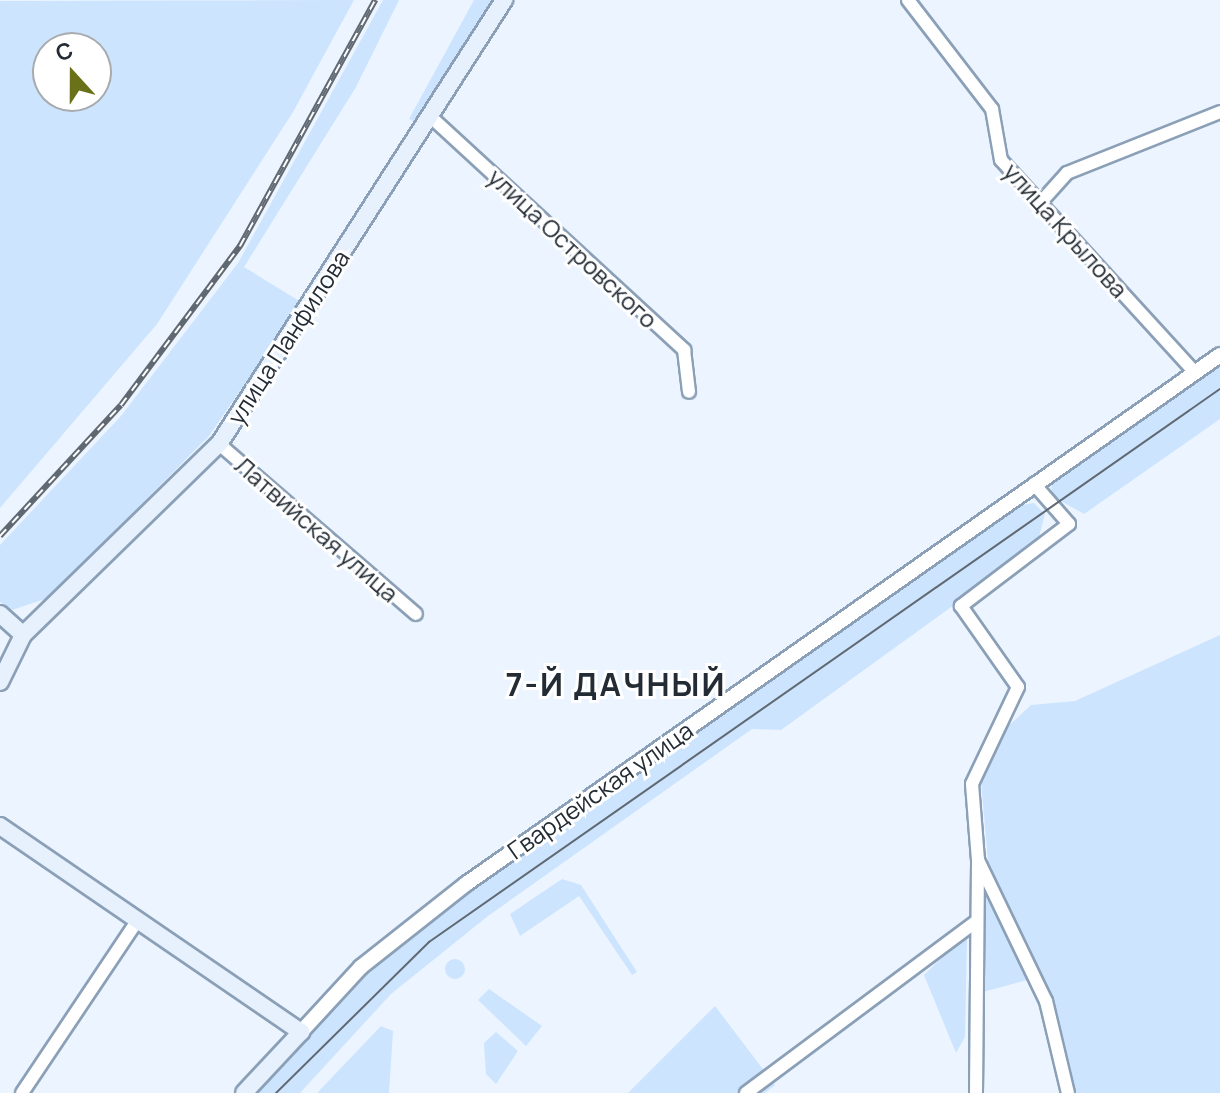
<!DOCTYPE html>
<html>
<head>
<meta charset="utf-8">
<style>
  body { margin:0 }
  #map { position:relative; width:1220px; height:1093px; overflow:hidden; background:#ecf5ff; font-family:Manrope,sans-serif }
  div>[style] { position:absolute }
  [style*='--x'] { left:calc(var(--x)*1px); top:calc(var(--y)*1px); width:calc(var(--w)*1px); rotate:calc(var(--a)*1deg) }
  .green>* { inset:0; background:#cce4fe }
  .round { border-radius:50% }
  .roads { filter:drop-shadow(2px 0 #8ba0b7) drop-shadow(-2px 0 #8ba0b7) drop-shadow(0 2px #8ba0b7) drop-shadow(0 -2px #8ba0b7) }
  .minor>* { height:12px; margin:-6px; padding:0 6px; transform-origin:6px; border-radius:6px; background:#fff }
  .tertiary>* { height:14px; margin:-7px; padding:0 7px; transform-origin:7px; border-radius:7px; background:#fff }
  .secondary>* { height:16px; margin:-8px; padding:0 8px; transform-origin:8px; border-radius:8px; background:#e6f1fd }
  .tram>* { height:2px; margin:-1px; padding:0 1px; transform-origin:1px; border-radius:1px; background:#606972 }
  .rail>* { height:6px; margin-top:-3px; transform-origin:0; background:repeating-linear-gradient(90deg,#fff 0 9px,#606972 0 18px); box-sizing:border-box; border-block:2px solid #606972 }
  span { translate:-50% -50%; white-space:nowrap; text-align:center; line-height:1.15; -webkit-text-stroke:6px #fff; paint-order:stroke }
  .street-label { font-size:24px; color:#232c35 }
  .district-label { font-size:32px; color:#232c35; font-weight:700; letter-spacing:2px }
  .north { position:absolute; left:32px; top:32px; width:80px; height:80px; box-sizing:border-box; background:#fff; border:2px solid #a7abae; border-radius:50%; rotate:339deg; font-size:22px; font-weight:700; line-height:32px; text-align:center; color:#232c35 }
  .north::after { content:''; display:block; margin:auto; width:28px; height:36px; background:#6a7118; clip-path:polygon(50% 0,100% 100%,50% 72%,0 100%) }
</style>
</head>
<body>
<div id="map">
  <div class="green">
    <i style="clip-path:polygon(evenodd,354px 0,293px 112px,157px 324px,0 508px,0 1px,354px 0,48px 48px,96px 48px,96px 96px,48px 96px,48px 48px)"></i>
    <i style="clip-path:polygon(383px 0,399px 0,356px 87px,244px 267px,301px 302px,209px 436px,48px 598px,12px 610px,0 602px,0 545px,121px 416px,238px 263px)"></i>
    <i style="clip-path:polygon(474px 0,493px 0,415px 122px,409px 119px)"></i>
    <i style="clip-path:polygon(1220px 361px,1220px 419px,1084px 514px,1052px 496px,1051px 481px)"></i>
    <i style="clip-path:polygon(1034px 503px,1045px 514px,1037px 545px,781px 730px,752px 729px,488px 916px,391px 994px,300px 1093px,251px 1093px,366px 973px,468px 890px,1015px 506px)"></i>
    <i style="clip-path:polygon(1220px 635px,1220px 1093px,1072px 1093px,989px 873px,981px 781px,1004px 730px,1031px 705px,1075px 701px)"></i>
    <i style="clip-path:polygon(562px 879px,581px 885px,637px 972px,632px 975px,579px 896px,520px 936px,510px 914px)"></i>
    <i style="clip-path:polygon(980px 879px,1031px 979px,979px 993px)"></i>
    <i style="clip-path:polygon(961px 939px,967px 939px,965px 1037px,956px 1053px,924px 975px)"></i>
    <i class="round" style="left:445px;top:959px;width:20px;height:20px"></i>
    <i style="clip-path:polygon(489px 989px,542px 1026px,526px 1046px,478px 1000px)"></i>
    <i style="clip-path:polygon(715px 1006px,775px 1085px,765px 1093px,628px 1093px)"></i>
    <i style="clip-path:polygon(381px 1026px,393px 1031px,389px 1093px,317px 1093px)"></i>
    <i style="clip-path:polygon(496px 1032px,518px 1051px,496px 1084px,486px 1074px,484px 1043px)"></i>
  </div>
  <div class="roads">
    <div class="minor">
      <i style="--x:908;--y:0;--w:138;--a:52.4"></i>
      <i style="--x:992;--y:109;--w:52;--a:80"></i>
      <i style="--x:1001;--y:160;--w:285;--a:47.6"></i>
      <i style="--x:432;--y:118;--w:343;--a:42.6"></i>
      <i style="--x:684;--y:350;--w:42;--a:83.2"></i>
      <i style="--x:1041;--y:202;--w:39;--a:-48"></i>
      <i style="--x:1067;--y:173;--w:165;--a:-21.7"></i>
      <i style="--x:219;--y:444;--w:260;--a:40.8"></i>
      <i style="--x:1034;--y:484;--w:53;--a:48.8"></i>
      <i style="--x:1069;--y:524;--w:136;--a:142.8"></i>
      <i style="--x:961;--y:606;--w:99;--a:54.9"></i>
      <i style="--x:1018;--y:687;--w:107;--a:115.4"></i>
      <i style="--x:972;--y:784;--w:76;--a:85.5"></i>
      <i style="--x:978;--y:860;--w:157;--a:64.3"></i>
      <i style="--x:1046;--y:1001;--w:95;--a:76.6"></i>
      <i style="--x:22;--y:1093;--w:208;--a:-56.2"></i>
      <i style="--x:746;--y:1093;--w:286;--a:-36.7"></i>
      <i style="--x:976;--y:1093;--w:233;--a:-89.5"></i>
    </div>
    <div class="tertiary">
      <i style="--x:301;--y:1032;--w:88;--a:-47.3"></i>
      <i style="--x:361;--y:967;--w:134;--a:-38.3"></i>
      <i style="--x:466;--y:884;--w:921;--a:-35.05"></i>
    </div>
    <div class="secondary">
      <i style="--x:0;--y:614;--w:31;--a:42"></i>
      <i style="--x:0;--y:682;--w:52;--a:-63.9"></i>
      <i style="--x:23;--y:635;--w:274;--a:-44.3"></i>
      <i style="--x:219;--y:444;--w:528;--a:-57.3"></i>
      <i style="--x:0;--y:826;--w:365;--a:34.4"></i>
      <i style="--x:301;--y:1032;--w:83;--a:133.1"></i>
    </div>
  </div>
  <div class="tram">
    <i style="--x:276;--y:1093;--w:215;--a:-44.6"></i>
    <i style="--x:429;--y:942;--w:965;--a:-34.96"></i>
  </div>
  <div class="rail">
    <i style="--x:0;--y:536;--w:178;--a:-47.3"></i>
    <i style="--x:121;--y:405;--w:199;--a:-53.2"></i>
    <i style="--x:240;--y:246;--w:281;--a:-61.2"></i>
  </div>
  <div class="street-label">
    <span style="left:1066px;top:230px;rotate:48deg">улица Крылова</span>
    <span style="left:573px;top:248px;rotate:43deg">улица Островского</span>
    <span style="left:288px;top:337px;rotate:-57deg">улица Панфилова</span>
    <span style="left:317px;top:529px;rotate:41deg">Латвийская улица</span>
    <span style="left:600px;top:790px;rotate:-35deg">Гвардейская улица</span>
  </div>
  <div class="district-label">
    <span style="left:616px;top:684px">7-Й ДАЧНЫЙ</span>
  </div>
  <div class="north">С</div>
</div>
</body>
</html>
